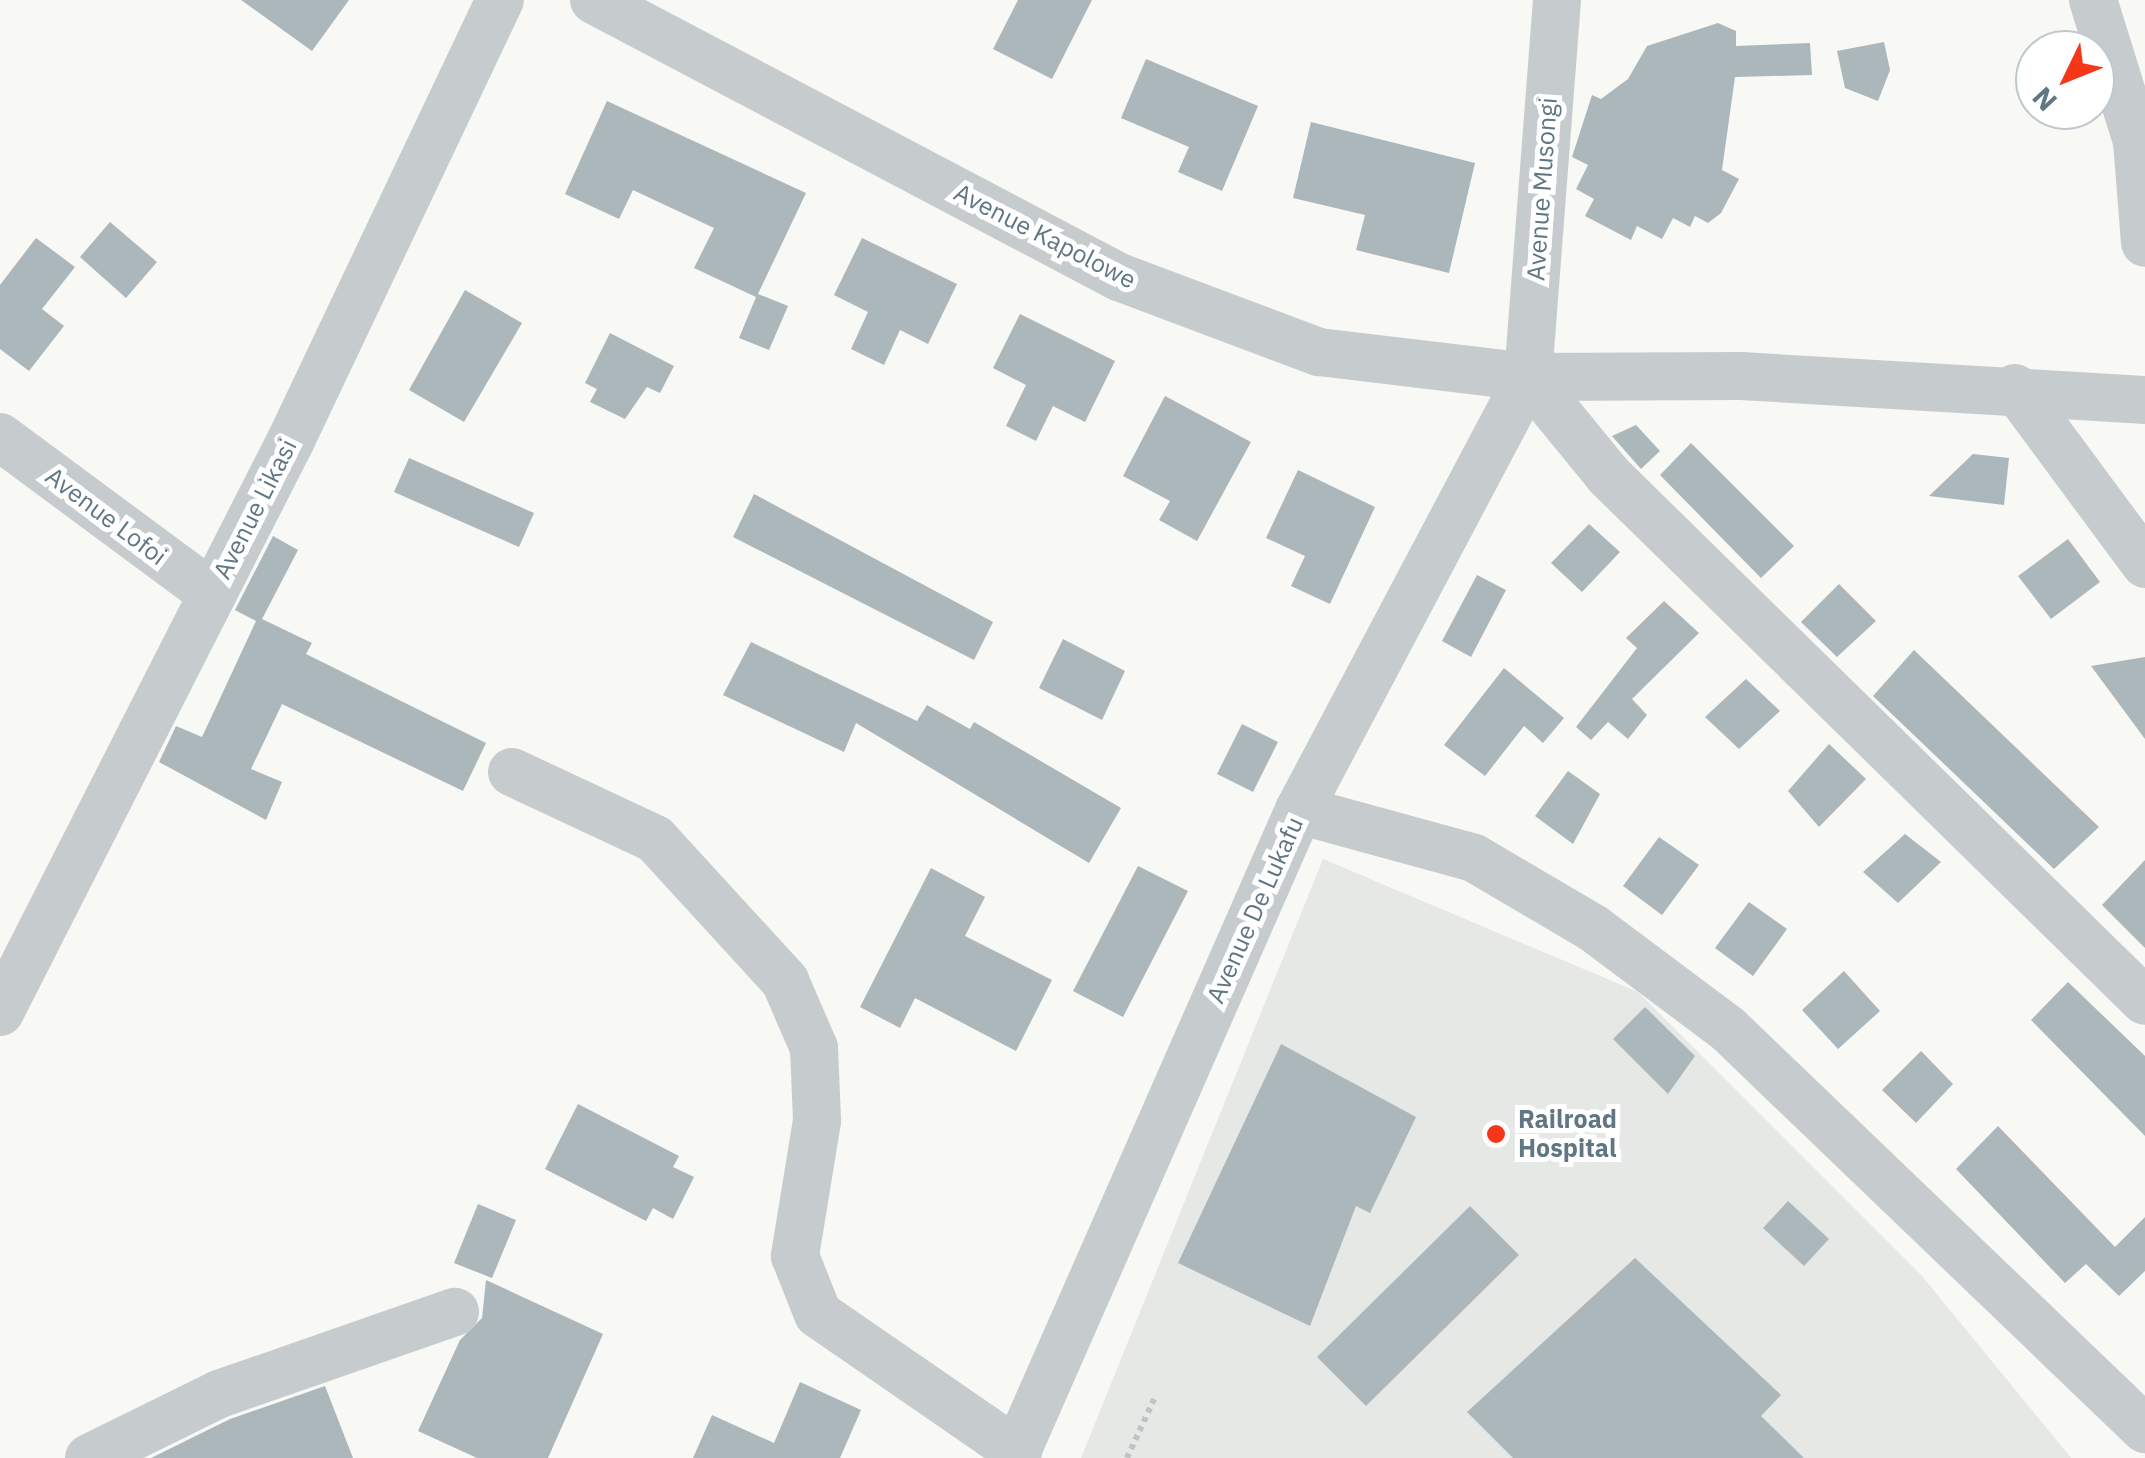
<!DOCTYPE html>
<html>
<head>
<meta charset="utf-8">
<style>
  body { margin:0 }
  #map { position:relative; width:2145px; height:1458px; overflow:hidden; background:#f8f8f5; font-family:"IBM Plex Sans",sans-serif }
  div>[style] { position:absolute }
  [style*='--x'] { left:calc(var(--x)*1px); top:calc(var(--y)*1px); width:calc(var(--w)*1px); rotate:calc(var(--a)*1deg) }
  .built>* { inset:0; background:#e6e8e6 }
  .building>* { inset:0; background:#abb7bb }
  .path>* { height:6px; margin-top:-3px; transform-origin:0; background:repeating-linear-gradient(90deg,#bfc3c4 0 5px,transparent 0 10px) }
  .minor>* { height:48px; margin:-24px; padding:0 24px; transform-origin:24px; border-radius:24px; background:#c6cbce }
  .dots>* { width:28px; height:28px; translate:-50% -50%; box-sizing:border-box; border:5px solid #fff; border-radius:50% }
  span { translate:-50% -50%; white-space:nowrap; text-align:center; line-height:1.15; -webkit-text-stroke:10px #fff; paint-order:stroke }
  .street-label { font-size:25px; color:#607783 }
  .poi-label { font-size:25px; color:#607783; font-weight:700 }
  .left { translate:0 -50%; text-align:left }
  .north { position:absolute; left:2015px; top:30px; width:100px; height:100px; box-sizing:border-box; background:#fff; border:2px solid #bfc9cd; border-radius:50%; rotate:227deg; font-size:28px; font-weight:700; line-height:40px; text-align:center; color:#607783 }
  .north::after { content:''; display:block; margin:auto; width:35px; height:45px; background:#f43719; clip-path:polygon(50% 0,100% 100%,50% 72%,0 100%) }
</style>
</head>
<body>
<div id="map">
  <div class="built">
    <i style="clip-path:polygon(1323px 859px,1638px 992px,1922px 1276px,2071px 1458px,1081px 1458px)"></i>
  </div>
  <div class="building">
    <i style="clip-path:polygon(241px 0,349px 0,312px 51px)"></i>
    <i style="clip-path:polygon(1018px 0,1092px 0,1052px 79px,993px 49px)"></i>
    <i style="clip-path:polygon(1718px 23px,1736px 31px,1736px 46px,1810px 43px,1812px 75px,1735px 77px,1722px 170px,1739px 179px,1721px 213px,1708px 223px,1695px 216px,1690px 227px,1673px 218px,1662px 239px,1637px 226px,1631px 240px,1585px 216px,1594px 199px,1576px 189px,1588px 165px,1572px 157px,1592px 95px,1601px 99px,1628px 79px,1647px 46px)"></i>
    <i style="clip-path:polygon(1884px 42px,1890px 70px,1878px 101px,1845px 88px,1837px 51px)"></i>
    <i style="clip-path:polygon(1146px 59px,1258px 106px,1222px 191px,1178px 172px,1189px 147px,1121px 118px)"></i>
    <i style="clip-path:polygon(607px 101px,806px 193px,758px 294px,788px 306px,769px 350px,739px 338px,756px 297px,694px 268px,714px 228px,633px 190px,619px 219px,565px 194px)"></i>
    <i style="clip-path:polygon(1311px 122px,1475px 163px,1449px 273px,1356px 250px,1365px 215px,1293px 198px)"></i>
    <i style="clip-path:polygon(110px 222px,157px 262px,126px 298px,80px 257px)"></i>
    <i style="clip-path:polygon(36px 238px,75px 267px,42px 309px,64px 326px,29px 371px,0 349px,0 285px)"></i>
    <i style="clip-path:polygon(862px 238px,957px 284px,928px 344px,900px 330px,884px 365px,851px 349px,868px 312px,834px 295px)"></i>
    <i style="clip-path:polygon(465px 290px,522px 323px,464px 422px,409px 390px)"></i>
    <i style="clip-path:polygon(1020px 314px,1115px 361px,1085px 422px,1053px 406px,1036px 441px,1006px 426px,1026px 385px,993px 368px)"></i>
    <i style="clip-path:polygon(610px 333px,674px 366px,660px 393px,647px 387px,625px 419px,590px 402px,597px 389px,585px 383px)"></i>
    <i style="clip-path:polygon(1165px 396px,1251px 442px,1197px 541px,1159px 520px,1170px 501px,1123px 476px)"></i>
    <i style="clip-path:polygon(1636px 425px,1660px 451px,1641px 469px,1612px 436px)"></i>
    <i style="clip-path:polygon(1691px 443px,1794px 546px,1761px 578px,1660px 475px)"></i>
    <i style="clip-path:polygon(1973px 454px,2009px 458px,2004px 505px,1929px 496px)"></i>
    <i style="clip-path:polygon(409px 458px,534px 513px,519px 547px,394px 492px)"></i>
    <i style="clip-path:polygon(1298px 470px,1375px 507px,1330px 604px,1291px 586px,1305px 556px,1266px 538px)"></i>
    <i style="clip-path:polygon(754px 494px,993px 622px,974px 660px,733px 537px)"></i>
    <i style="clip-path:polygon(1589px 524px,1620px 552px,1582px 592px,1551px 563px)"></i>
    <i style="clip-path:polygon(273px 536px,298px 550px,262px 619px,312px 643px,306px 654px,486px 743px,463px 791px,282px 704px,251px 769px,282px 782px,266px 820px,159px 762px,176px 726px,202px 737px,256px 621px,235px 610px)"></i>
    <i style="clip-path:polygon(2068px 539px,2100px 582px,2051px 619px,2018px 576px)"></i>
    <i style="clip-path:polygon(1477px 575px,1506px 590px,1471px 657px,1442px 641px)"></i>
    <i style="clip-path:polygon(1839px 584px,1876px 621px,1837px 657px,1801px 622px)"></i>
    <i style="clip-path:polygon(1664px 601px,1699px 633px,1632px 699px,1647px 715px,1628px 739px,1608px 722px,1591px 740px,1576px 727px,1637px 648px,1626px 638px)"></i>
    <i style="clip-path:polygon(1063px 639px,1125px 671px,1102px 720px,1039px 688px)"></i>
    <i style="clip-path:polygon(751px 642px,917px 721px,927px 705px,970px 729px,974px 722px,1121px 808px,1089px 863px,856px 723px,844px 752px,723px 695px)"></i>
    <i style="clip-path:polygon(1914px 650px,2099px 827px,2054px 869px,1873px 696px)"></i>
    <i style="clip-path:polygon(2145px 657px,2145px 739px,2091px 666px)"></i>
    <i style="clip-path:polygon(1504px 668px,1564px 718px,1543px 743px,1524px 726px,1485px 776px,1444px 745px)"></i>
    <i style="clip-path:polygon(1746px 679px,1780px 711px,1739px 749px,1705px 717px)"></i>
    <i style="clip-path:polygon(1242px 724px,1278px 742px,1253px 792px,1217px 774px)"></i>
    <i style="clip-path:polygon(1829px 744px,1866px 779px,1819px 827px,1788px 791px)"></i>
    <i style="clip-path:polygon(1568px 771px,1600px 794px,1573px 844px,1535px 816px)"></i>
    <i style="clip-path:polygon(1905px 834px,1941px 862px,1898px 903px,1863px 872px)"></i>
    <i style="clip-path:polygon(1659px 837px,1699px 865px,1662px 915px,1623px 886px)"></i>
    <i style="clip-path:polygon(2145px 860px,2145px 948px,2102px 905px)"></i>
    <i style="clip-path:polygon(1138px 866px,1188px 891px,1123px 1017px,1073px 991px)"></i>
    <i style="clip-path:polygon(931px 868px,985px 897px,965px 936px,1052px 980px,1016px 1051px,915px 998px,900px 1028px,860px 1007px)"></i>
    <i style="clip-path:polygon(1749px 902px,1787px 929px,1753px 976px,1715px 948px)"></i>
    <i style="clip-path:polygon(1844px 971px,1880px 1011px,1838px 1049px,1802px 1010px)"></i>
    <i style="clip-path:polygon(2068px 982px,2145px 1056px,2145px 1136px,2031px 1020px)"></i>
    <i style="clip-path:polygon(1645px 1007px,1695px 1056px,1668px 1094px,1613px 1039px)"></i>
    <i style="clip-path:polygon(1281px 1044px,1416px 1117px,1370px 1213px,1356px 1206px,1310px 1326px,1178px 1263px)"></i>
    <i style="clip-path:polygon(1921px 1051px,1953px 1084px,1916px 1123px,1882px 1090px)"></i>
    <i style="clip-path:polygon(578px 1104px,679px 1156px,673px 1167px,694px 1177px,673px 1219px,653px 1208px,646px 1221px,545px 1169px)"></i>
    <i style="clip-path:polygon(1998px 1126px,2115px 1247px,2145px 1217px,2145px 1271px,2119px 1296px,2086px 1264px,2065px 1283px,1956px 1169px)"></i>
    <i style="clip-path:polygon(1788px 1201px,1829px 1239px,1804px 1266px,1763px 1228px)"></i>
    <i style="clip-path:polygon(478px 1204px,516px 1220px,492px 1278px,454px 1263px)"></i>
    <i style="clip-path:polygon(1470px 1206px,1519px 1255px,1366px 1406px,1317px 1357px)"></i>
    <i style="clip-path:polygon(1635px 1258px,1781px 1395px,1761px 1416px,1804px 1458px,1513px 1458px,1467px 1412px)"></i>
    <i style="clip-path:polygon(486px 1280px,603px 1334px,548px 1458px,477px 1458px,418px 1431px,460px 1340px,482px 1318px)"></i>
    <i style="clip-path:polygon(800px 1382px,861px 1410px,840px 1458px,693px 1458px,712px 1415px,774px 1443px)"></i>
    <i style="clip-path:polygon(325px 1386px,353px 1458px,151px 1458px,230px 1419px)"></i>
  </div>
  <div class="path">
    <i style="--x:1127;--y:1458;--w:69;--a:-65.3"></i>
  </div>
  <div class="minor">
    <i style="--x:594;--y:0;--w:594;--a:27.82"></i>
    <i style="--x:1119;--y:277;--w:214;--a:20.6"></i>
    <i style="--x:1319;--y:352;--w:210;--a:6.8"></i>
    <i style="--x:1528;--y:377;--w:213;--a:-0.3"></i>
    <i style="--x:1741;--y:376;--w:405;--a:3.4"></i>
    <i style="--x:2093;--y:0;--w:148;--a:72.7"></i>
    <i style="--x:2137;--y:141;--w:102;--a:85.5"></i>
    <i style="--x:1528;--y:377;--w:128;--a:50.7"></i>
    <i style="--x:1609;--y:476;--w:750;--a:44.41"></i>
    <i style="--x:2015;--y:388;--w:219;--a:53.5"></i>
    <i style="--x:0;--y:437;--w:264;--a:36.5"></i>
    <i style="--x:512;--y:772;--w:158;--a:25.1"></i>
    <i style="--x:655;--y:839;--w:193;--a:47.5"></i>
    <i style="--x:785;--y:981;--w:73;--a:66.6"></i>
    <i style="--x:814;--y:1048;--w:73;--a:87.6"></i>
    <i style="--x:817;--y:1121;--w:137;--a:99.3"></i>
    <i style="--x:795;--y:1256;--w:62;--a:68.4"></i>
    <i style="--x:818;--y:1314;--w:243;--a:34.6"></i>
    <i style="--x:1299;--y:810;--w:181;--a:15.3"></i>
    <i style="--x:1474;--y:858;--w:138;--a:30.5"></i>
    <i style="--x:1593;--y:928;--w:169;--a:36.8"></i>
    <i style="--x:1728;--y:1029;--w:578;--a:43.81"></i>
    <i style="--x:0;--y:1012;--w:642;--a:-63.04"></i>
    <i style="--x:291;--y:440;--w:487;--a:-64.6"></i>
    <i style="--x:89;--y:1458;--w:145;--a:-26.2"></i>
    <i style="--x:219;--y:1394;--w:250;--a:-19.2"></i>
    <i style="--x:1014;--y:1458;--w:708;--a:-66.26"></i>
    <i style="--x:1299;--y:810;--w:490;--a:-62.1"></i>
    <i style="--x:1528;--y:377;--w:378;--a:-85.6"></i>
  </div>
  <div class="dots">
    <i style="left:1496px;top:1134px;background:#f43719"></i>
  </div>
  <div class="street-label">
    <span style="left:1542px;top:189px;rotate:-86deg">Avenue Musongi</span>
    <span style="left:1045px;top:236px;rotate:27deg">Avenue Kapolowe</span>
    <span style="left:255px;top:509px;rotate:-63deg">Avenue Likasi</span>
    <span style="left:106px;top:516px;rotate:37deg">Avenue Lofoi</span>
    <span style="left:1255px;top:910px;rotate:-66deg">Avenue De Lukafu</span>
  </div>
  <div class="poi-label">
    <span class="left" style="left:1518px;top:1134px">Railroad<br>Hospital</span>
  </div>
  <div class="north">N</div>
</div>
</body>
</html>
